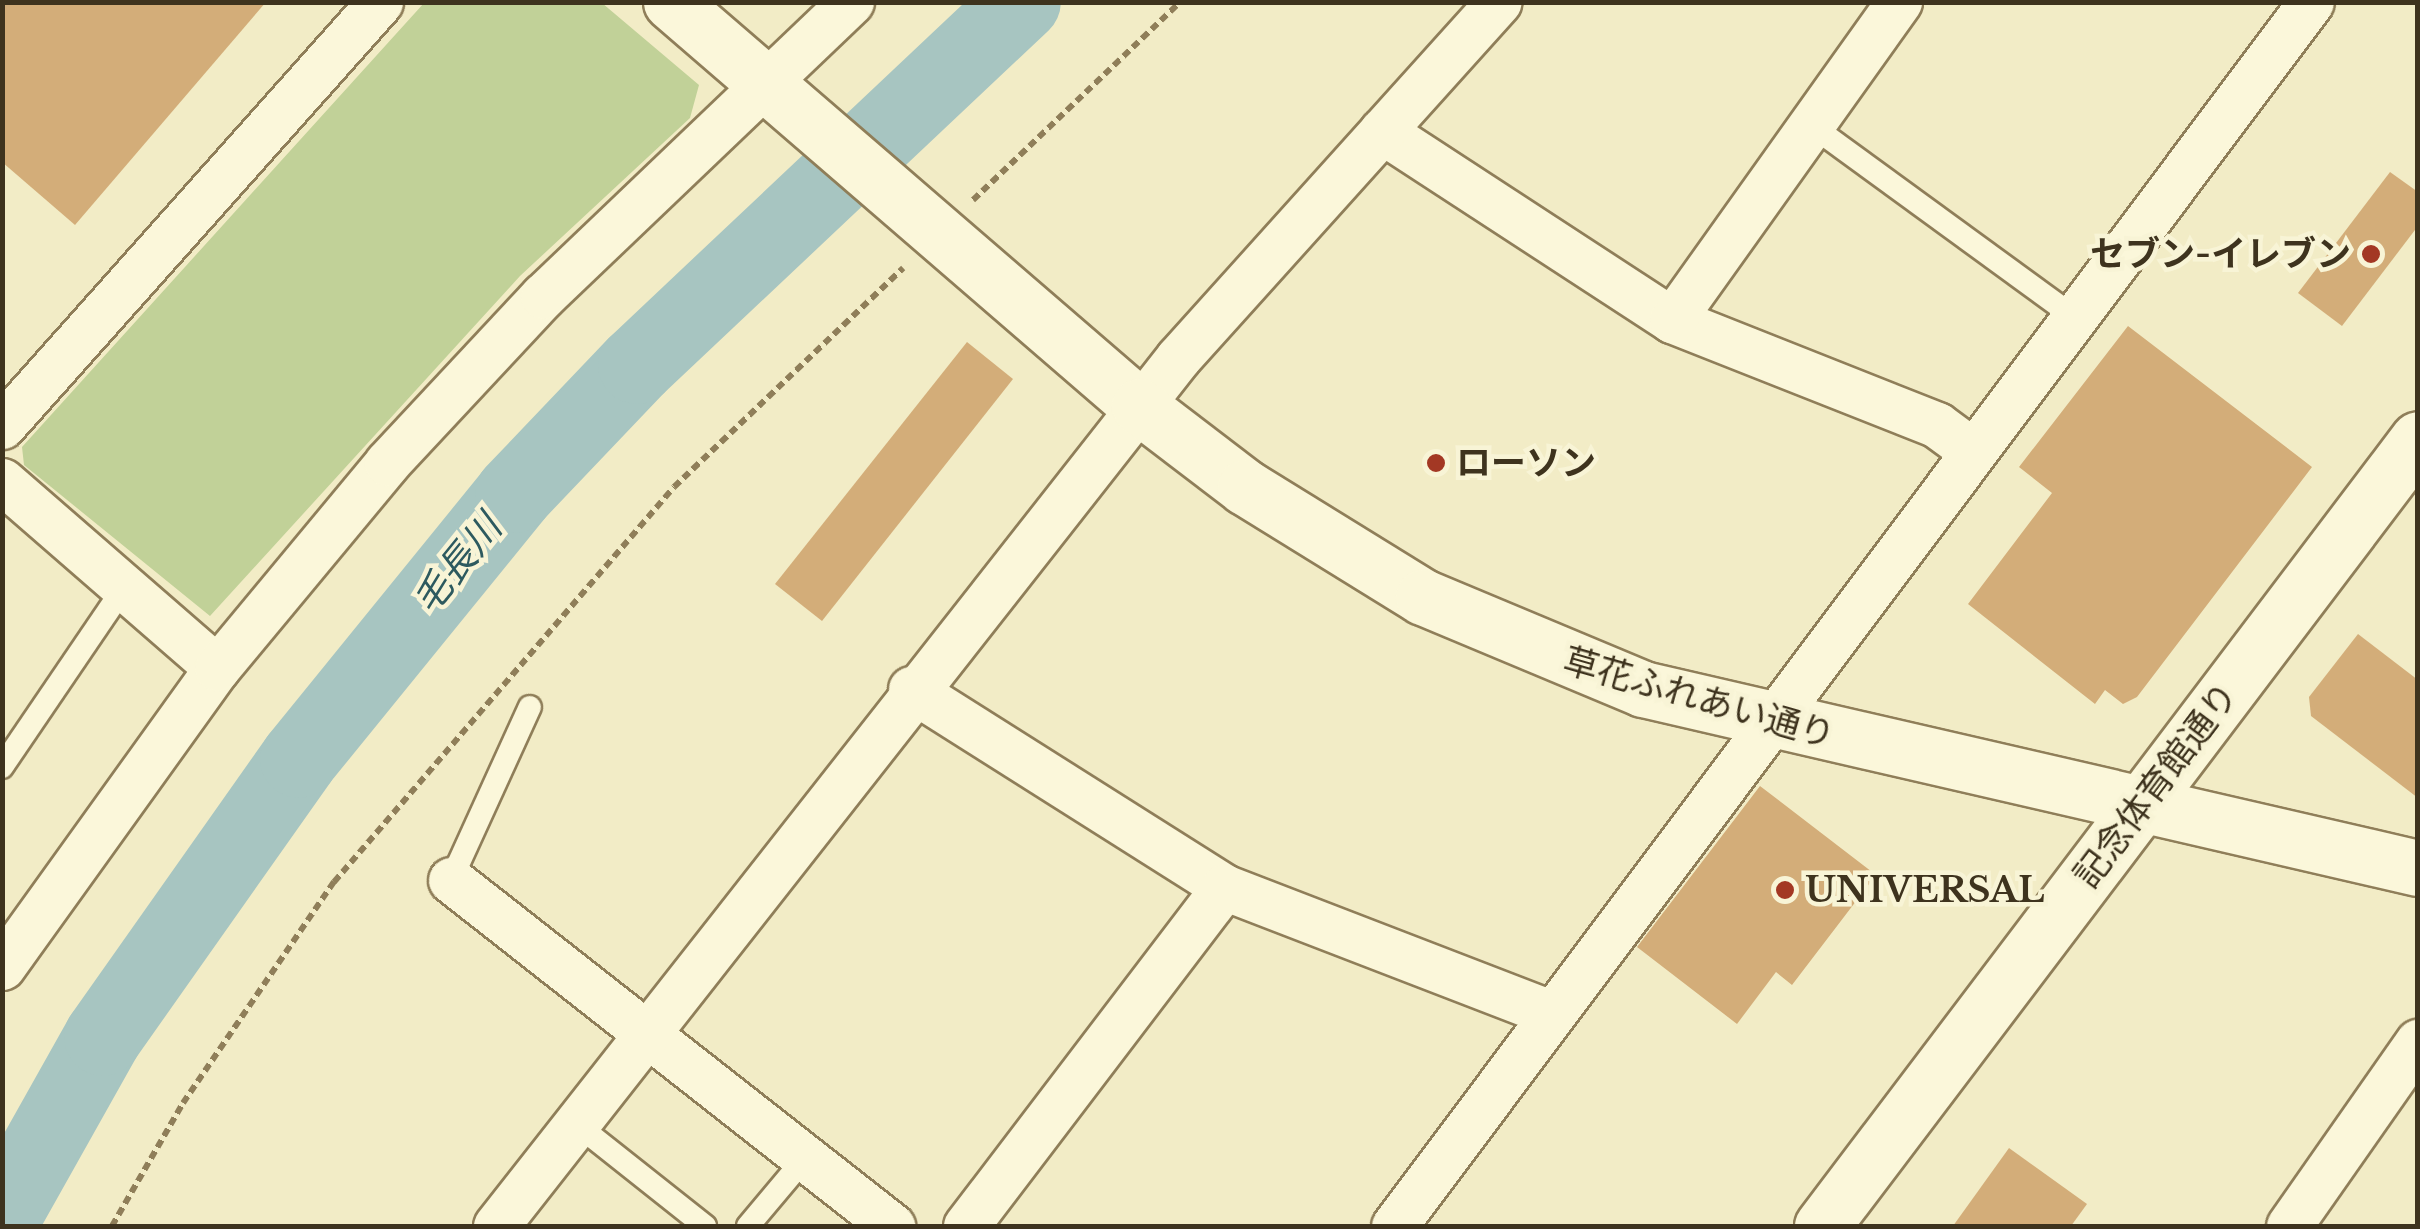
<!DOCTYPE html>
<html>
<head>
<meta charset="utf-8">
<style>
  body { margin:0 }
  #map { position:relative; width:2420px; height:1229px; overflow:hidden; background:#f2ecc6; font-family:"Libre Baskerville","Noto Sans JP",serif }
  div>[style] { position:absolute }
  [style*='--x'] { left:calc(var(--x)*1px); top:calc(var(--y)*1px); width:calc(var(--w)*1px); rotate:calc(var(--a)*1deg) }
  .green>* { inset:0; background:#c1d198 }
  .river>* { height:78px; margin:-39px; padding:0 39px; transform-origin:39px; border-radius:39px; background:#a7c5c1 }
  .building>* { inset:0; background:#d3ad79 }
  .path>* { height:6px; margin-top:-3px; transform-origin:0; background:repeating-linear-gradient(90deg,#8f7e59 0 8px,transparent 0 13px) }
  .roads { filter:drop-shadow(2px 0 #8f7e59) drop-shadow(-2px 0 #8f7e59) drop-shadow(0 2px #8f7e59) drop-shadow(0 -2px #8f7e59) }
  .lane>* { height:22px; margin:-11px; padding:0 11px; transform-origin:11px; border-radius:11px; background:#fbf7da }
  .street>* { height:45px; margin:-22.5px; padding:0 22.5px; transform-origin:22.5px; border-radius:22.5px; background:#fbf7da }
  .secondary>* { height:55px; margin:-27.5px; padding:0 27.5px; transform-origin:27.5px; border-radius:27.5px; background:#fbf7da }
  .dots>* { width:28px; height:28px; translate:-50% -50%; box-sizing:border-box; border:5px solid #f8f4d6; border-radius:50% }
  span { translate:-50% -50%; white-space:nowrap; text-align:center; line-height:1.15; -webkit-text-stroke:9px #f8f4d6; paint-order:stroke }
  .poi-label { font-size:35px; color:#3e331e; font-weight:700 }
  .right { translate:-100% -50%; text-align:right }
  .left { translate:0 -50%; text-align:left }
  .street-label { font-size:35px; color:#3e331e }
  .water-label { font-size:38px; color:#2d5a5f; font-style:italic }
  .frame { position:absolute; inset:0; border:5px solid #3e331e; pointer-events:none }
</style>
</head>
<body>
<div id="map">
  <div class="green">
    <i style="clip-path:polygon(424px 3px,602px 3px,699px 85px,690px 118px,520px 276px,210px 616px,24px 465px,22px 447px)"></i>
  </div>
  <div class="river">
    <i style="--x:2;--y:1217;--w:206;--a:-60.7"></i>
    <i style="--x:103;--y:1037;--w:340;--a:-54.8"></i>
    <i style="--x:299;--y:759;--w:341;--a:-50.9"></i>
    <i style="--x:514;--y:494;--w:178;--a:-46.4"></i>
    <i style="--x:637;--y:365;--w:529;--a:-43.32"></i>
  </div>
  <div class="building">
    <i style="clip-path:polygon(2px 2px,266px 2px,75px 225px,2px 162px)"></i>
    <i style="clip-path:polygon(2390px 172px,2418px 192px,2418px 226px,2342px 326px,2298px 293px)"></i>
    <i style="clip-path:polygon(2128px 326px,2312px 467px,2137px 697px,2123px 704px,2105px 690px,2095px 704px,1968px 604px,2052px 493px,2019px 467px)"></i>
    <i style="clip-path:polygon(967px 342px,1013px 379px,822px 621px,775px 584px)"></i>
    <i style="clip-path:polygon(2358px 634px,2418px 680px,2418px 798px,2311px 716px,2309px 697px)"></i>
    <i style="clip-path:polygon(1760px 786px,1876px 875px,1792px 985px,1776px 972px,1737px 1024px,1637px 947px)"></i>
    <i style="clip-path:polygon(2009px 1148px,2087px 1204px,2071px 1226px,1953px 1226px)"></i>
  </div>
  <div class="path">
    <i style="--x:973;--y:200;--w:286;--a:-43.7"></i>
    <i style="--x:112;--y:1226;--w:142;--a:-60"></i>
    <i style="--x:183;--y:1103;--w:268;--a:-55.7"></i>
    <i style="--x:334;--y:882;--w:521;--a:-49.28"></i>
    <i style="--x:674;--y:487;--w:317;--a:-43.7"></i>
  </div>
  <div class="roads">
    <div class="lane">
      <i style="--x:1811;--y:125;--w:326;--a:36.1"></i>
      <i style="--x:2;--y:767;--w:215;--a:-55.8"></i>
      <i style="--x:451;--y:880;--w:190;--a:-65.5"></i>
      <i style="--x:575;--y:1123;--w:166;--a:38.4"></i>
      <i style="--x:748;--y:1226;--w:90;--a:-50"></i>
    </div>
    <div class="street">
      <i style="--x:1382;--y:131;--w:346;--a:33.1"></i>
      <i style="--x:1672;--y:320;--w:285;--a:21.6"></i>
      <i style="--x:1937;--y:425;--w:42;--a:36.3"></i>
      <i style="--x:1672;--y:320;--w:391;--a:-54.5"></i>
      <i style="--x:2;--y:426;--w:568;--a:-48.28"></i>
      <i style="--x:2;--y:481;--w:285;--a:41"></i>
      <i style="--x:911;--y:689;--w:370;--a:32.3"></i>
      <i style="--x:1224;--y:887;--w:347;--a:21.1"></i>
      <i style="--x:451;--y:880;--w:561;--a:38.12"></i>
      <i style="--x:2;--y:967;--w:368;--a:-54.3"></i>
      <i style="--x:217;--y:668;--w:266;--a:-50.3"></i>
      <i style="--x:387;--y:463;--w:229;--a:-47"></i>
      <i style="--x:543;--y:296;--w:426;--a:-43.7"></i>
      <i style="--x:496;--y:1226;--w:1104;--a:-51.84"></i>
      <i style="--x:1178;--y:358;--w:479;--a:-48"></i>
      <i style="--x:966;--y:1226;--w:426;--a:-52.7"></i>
      <i style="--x:1394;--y:1226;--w:1529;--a:-53.16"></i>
      <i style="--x:2289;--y:1226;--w:225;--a:-55"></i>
    </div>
    <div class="secondary">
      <i style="--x:671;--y:2;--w:618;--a:40.8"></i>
      <i style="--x:1139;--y:406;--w:133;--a:37.4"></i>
      <i style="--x:1245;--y:487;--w:209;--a:31.7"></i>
      <i style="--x:1423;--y:597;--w:238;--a:22.7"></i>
      <i style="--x:1643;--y:689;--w:795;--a:13.01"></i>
      <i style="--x:1822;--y:1226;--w:987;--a:-52.86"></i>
    </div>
  </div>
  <div class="dots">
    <i style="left:2371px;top:254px;background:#a33824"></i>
    <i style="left:1436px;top:463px;background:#a33824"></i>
    <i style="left:1785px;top:890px;background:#a33824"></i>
  </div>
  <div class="poi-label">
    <span class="right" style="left:2351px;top:254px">セブン-イレブン</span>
    <span class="left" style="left:1456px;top:463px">ローソン</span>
    <span class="left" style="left:1805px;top:890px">UNIVERSAL</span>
  </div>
  <div class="street-label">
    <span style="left:1699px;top:698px;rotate:16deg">草花ふれあい通り</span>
    <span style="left:2156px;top:785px;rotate:-53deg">記念体育館通り</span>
  </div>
  <div class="water-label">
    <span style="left:457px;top:564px;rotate:-51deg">毛長川</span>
  </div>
  <div class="frame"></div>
</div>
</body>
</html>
